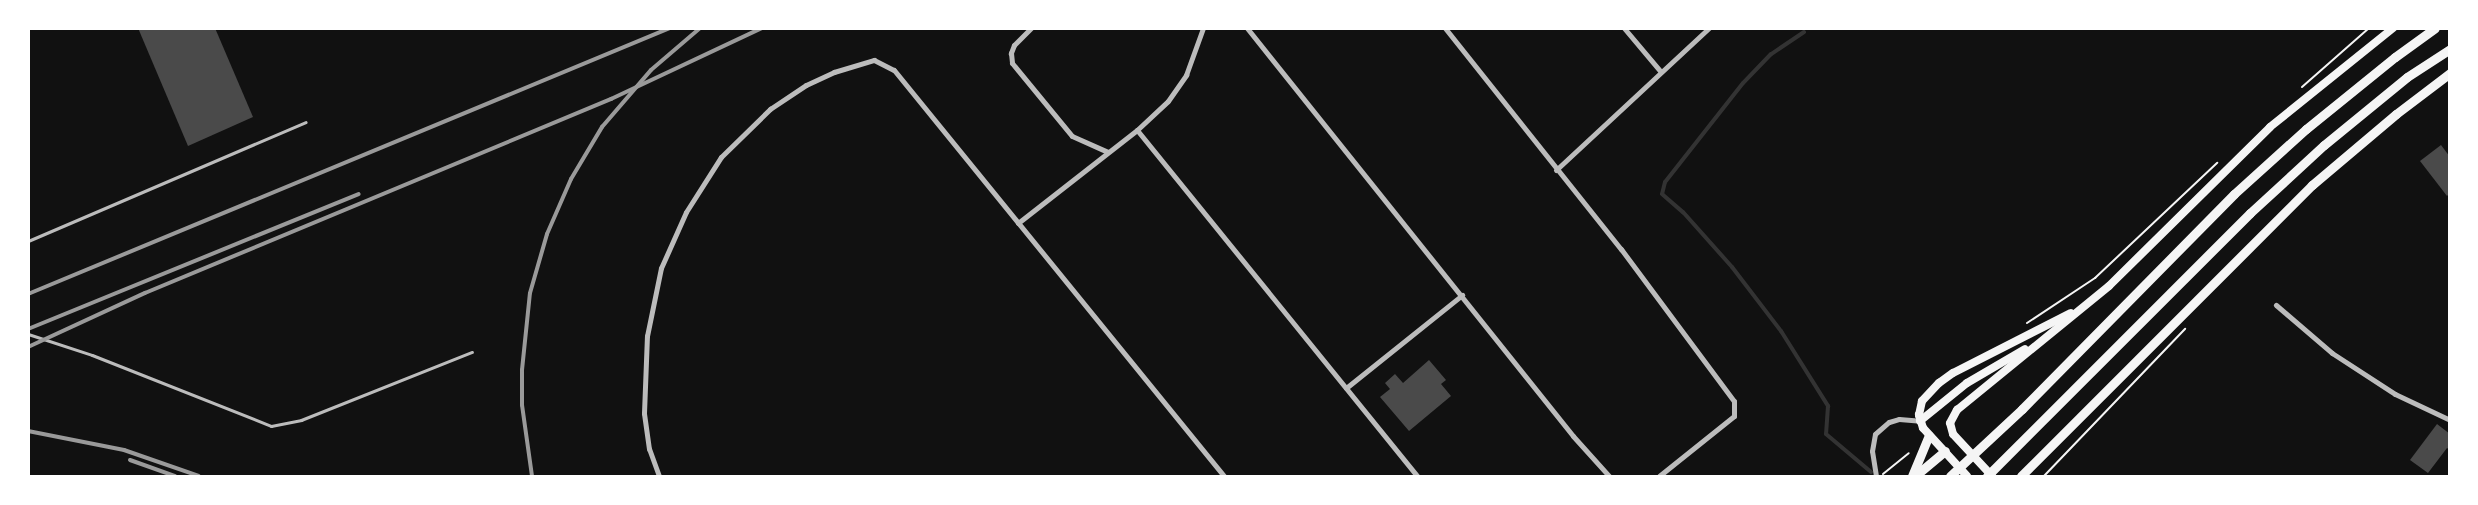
<!DOCTYPE html>
<html>
<head>
<meta charset="utf-8">
<style>
  body { margin:0 }
  #map { position:relative; width:2478px; height:505px; overflow:hidden; background:#111; font-family:Literata,serif }
  div>[style] { position:absolute }
  [style*='--x'] { left:calc(var(--x)*1px); top:calc(var(--y)*1px); width:calc(var(--w)*1px); rotate:calc(var(--a)*1deg) }
  .stream>* { height:4px; margin:-2px; padding:0 2px; transform-origin:2px; border-radius:2px; background:#333 }
  .building>* { inset:0; background:#4a4a4a }
  .path>* { height:2px; margin:-1px; padding:0 1px; transform-origin:1px; border-radius:1px; background:#f5f5f5 }
  .service>* { height:3px; margin:-1.5px; padding:0 1.5px; transform-origin:1.5px; border-radius:1.5px; background:#bcbcbc }
  .minor>* { height:5px; margin:-2.5px; padding:0 2.5px; transform-origin:2.5px; border-radius:2.5px; background:#bcbcbc }
  .secondary>* { height:8px; margin:-4px; padding:0 4px; transform-origin:4px; border-radius:4px; background:#f5f5f5 }
  .trunk>* { height:9px; margin:-4.5px; padding:0 4.5px; transform-origin:4.5px; border-radius:4.5px; background:#f5f5f5 }
  .rail>* { height:4px; margin:-2px; padding:0 2px; transform-origin:2px; border-radius:2px; background:#9a9a9a }
  span { translate:-50% -50%; white-space:nowrap; text-align:center; line-height:1.15; -webkit-text-stroke:6px #fff; paint-order:stroke }
  .frame { position:absolute; inset:0; border:30px solid #fff; pointer-events:none }
</style>
</head>
<body>
<div id="map">
  <div class="stream">
    <i style="--x:1804;--y:32;--w:40;--a:146"></i>
    <i style="--x:1771;--y:54;--w:40;--a:134"></i>
    <i style="--x:1743;--y:83;--w:126;--a:128.2"></i>
    <i style="--x:1665;--y:182;--w:12;--a:104"></i>
    <i style="--x:1662;--y:194;--w:28;--a:41"></i>
    <i style="--x:1683;--y:212;--w:74;--a:48.3"></i>
    <i style="--x:1732;--y:267;--w:81;--a:52.6"></i>
    <i style="--x:1781;--y:331;--w:89;--a:57.9"></i>
    <i style="--x:1828;--y:406;--w:28;--a:94"></i>
    <i style="--x:1826;--y:434;--w:59;--a:40.2"></i>
  </div>
  <div class="building">
    <i style="clip-path:polygon(138px 28px,215px 28px,253px 117px,188px 146px)"></i>
    <i style="clip-path:polygon(2441px 145px,2450px 157px,2450px 193px,2447px 196px,2420px 161px)"></i>
    <i style="clip-path:polygon(1429px 360px,1446px 380px,1441px 384px,1451px 396px,1409px 431px,1380px 397px,1390px 389px,1385px 383px,1395px 374px,1403px 383px)"></i>
    <i style="clip-path:polygon(2437px 424px,2450px 434px,2450px 450px,2447px 448px,2428px 473px,2410px 460px)"></i>
  </div>
  <div class="path">
    <i style="--x:2302;--y:87;--w:89;--a:-41.4"></i>
    <i style="--x:2027;--y:323;--w:82;--a:-33.5"></i>
    <i style="--x:2095;--y:278;--w:168;--a:-43.3"></i>
    <i style="--x:1883;--y:474;--w:33;--a:-39"></i>
    <i style="--x:2044;--y:476;--w:204;--a:-46.2"></i>
  </div>
  <div class="service">
    <i style="--x:28;--y:241;--w:302;--a:-23.2"></i>
    <i style="--x:28;--y:334;--w:67;--a:18.2"></i>
    <i style="--x:92;--y:355;--w:193;--a:21.6"></i>
    <i style="--x:271;--y:426;--w:31;--a:-11"></i>
    <i style="--x:301;--y:420;--w:184;--a:-21.7"></i>
  </div>
  <div class="minor">
    <i style="--x:1031;--y:28;--w:24;--a:135"></i>
    <i style="--x:1014;--y:45;--w:9;--a:111"></i>
    <i style="--x:1011;--y:53;--w:10;--a:84"></i>
    <i style="--x:1012;--y:63;--w:94;--a:50.6"></i>
    <i style="--x:1072;--y:136;--w:39;--a:24"></i>
    <i style="--x:1247;--y:28;--w:522;--a:51.37"></i>
    <i style="--x:1573;--y:436;--w:54;--a:48"></i>
    <i style="--x:1445;--y:28;--w:283;--a:51.5"></i>
    <i style="--x:1621;--y:249;--w:189;--a:53.4"></i>
    <i style="--x:1734;--y:401;--w:15;--a:90"></i>
    <i style="--x:1734;--y:416;--w:96;--a:141.3"></i>
    <i style="--x:1624;--y:28;--w:57;--a:49.9"></i>
    <i style="--x:1137;--y:130;--w:445;--a:51"></i>
    <i style="--x:1556;--y:170;--w:209;--a:-42.9"></i>
    <i style="--x:1018;--y:223;--w:151;--a:-38"></i>
    <i style="--x:1137;--y:130;--w:42;--a:-43.1"></i>
    <i style="--x:1168;--y:101;--w:32;--a:-55"></i>
    <i style="--x:1186;--y:75;--w:50;--a:-70.1"></i>
    <i style="--x:2276;--y:305;--w:74;--a:40.6"></i>
    <i style="--x:2332;--y:353;--w:75;--a:33.1"></i>
    <i style="--x:2395;--y:394;--w:61;--a:25.3"></i>
    <i style="--x:1346;--y:388;--w:149;--a:-38.7"></i>
    <i style="--x:659;--y:476;--w:29;--a:-110"></i>
    <i style="--x:649;--y:449;--w:36;--a:-98"></i>
    <i style="--x:644;--y:413;--w:77;--a:-87.8"></i>
    <i style="--x:647;--y:336;--w:69;--a:-78.4"></i>
    <i style="--x:661;--y:268;--w:61;--a:-65.9"></i>
    <i style="--x:686;--y:212;--w:65;--a:-57.5"></i>
    <i style="--x:721;--y:157;--w:69;--a:-44.4"></i>
    <i style="--x:770;--y:109;--w:43;--a:-33.7"></i>
    <i style="--x:806;--y:85;--w:31;--a:-25"></i>
    <i style="--x:834;--y:72;--w:42;--a:-16.7"></i>
    <i style="--x:874;--y:60;--w:22;--a:27"></i>
    <i style="--x:894;--y:70;--w:523;--a:50.9"></i>
    <i style="--x:1876;--y:476;--w:25;--a:-99"></i>
    <i style="--x:1872;--y:451;--w:17;--a:-80"></i>
    <i style="--x:1875;--y:434;--w:18;--a:-41"></i>
    <i style="--x:1889;--y:422;--w:10;--a:-17"></i>
    <i style="--x:1899;--y:419;--w:21;--a:5"></i>
  </div>
  <div class="secondary">
    <i style="--x:1920;--y:421;--w:60;--a:-39"></i>
    <i style="--x:1967;--y:383;--w:67;--a:-30.4"></i>
    <i style="--x:1967;--y:476;--w:65;--a:-132.5"></i>
    <i style="--x:1923;--y:428;--w:14;--a:-107"></i>
    <i style="--x:1919;--y:415;--w:14;--a:-78"></i>
    <i style="--x:1922;--y:401;--w:25;--a:-47"></i>
    <i style="--x:1939;--y:383;--w:17;--a:-36"></i>
    <i style="--x:1953;--y:373;--w:132;--a:-27"></i>
    <i style="--x:1992;--y:476;--w:57;--a:-132.9"></i>
    <i style="--x:1953;--y:434;--w:11;--a:-105"></i>
    <i style="--x:1950;--y:423;--w:15;--a:-62"></i>
    <i style="--x:1957;--y:410;--w:196;--a:-39.2"></i>
    <i style="--x:2109;--y:286;--w:226;--a:-44.6"></i>
    <i style="--x:2270;--y:127;--w:158;--a:-38.8"></i>
  </div>
  <div class="trunk">
    <i style="--x:1912;--y:476;--w:44;--a:-67.5"></i>
    <i style="--x:1915;--y:476;--w:39;--a:-40"></i>
    <i style="--x:1950;--y:476;--w:98;--a:-42.9"></i>
    <i style="--x:2022;--y:409;--w:302;--a:-45.4"></i>
    <i style="--x:2234;--y:194;--w:97;--a:-42.1"></i>
    <i style="--x:2306;--y:129;--w:114;--a:-39"></i>
    <i style="--x:2395;--y:57;--w:49;--a:-35.9"></i>
    <i style="--x:1987;--y:476;--w:372;--a:-45"></i>
    <i style="--x:2250;--y:213;--w:100;--a:-42.6"></i>
    <i style="--x:2324;--y:145;--w:107;--a:-39.3"></i>
    <i style="--x:2407;--y:77;--w:51;--a:-33.1"></i>
    <i style="--x:2021;--y:476;--w:412;--a:-45"></i>
    <i style="--x:2312;--y:185;--w:110;--a:-40.2"></i>
    <i style="--x:2396;--y:114;--w:68;--a:-37.2"></i>
  </div>
  <div class="rail">
    <i style="--x:28;--y:294;--w:695;--a:-22.51"></i>
    <i style="--x:28;--y:329;--w:357;--a:-22.2"></i>
    <i style="--x:28;--y:347;--w:129;--a:-24.8"></i>
    <i style="--x:145;--y:293;--w:505;--a:-22.6"></i>
    <i style="--x:611;--y:99;--w:167;--a:-25.2"></i>
    <i style="--x:28;--y:431;--w:98;--a:11.2"></i>
    <i style="--x:124;--y:450;--w:79;--a:19.1"></i>
    <i style="--x:130;--y:460;--w:48;--a:19.6"></i>
    <i style="--x:532;--y:476;--w:72;--a:-98"></i>
    <i style="--x:522;--y:405;--w:35;--a:-90"></i>
    <i style="--x:522;--y:370;--w:77;--a:-84.1"></i>
    <i style="--x:530;--y:293;--w:61;--a:-73.9"></i>
    <i style="--x:547;--y:234;--w:60;--a:-66.4"></i>
    <i style="--x:571;--y:179;--w:61;--a:-59.2"></i>
    <i style="--x:602;--y:127;--w:75;--a:-49.3"></i>
    <i style="--x:651;--y:70;--w:65;--a:-40.6"></i>
  </div>
  <div class="frame"></div>
</div>
</body>
</html>
